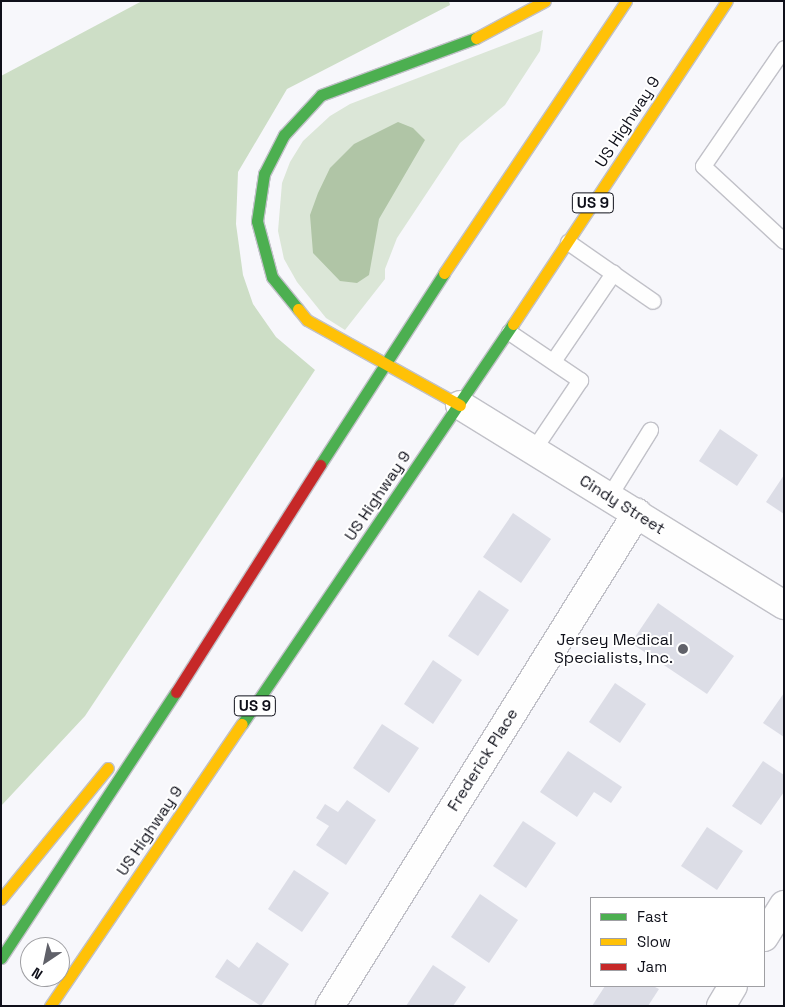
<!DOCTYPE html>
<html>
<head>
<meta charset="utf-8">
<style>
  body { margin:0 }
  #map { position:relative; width:785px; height:1007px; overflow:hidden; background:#f7f7fb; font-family:"Space Grotesk",sans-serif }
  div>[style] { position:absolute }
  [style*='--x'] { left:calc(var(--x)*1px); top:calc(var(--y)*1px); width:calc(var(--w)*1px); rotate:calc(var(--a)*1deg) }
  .green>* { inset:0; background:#dbe6d7 }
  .forest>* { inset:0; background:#cddec6 }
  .water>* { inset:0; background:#b0c5a6 }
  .building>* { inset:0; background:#dcdde6 }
  .roads { filter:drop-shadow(1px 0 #c1c1c8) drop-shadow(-1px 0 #c1c1c8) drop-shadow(0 1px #c1c1c8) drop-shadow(0 -1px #c1c1c8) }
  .lane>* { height:15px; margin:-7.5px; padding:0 7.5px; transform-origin:7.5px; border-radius:7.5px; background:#fefefe }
  .street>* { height:28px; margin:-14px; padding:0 14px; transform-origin:14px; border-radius:14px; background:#fefefe }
  .fast>* { height:11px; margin:-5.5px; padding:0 5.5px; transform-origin:5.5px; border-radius:5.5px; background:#4caf50 }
  .slow>* { height:11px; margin:-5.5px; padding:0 5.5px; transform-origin:5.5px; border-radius:5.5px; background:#ffc107 }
  .jam>* { height:11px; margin:-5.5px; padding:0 5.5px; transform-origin:5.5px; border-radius:5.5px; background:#c62828 }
  .dots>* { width:14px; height:14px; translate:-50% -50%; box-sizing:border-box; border:2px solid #fff; border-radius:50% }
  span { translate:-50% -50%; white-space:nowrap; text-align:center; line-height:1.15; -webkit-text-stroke:4px #fff; paint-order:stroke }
  .shield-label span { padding:1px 4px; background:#fff; border:1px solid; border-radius:4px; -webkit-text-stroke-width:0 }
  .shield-label { font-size:15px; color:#0f101a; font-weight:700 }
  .street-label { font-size:16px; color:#0f101a }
  .poi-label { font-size:16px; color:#0f101a }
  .right { translate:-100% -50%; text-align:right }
  .frame { position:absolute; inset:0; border:2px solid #0f101a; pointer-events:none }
  .legend { position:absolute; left:590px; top:897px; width:175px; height:90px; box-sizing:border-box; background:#fff; border:1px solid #9f9fa3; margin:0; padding:6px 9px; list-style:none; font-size:15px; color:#0f101a }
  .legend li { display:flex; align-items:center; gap:10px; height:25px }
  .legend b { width:25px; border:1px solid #9f9fa3 }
  .north { position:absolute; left:20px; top:937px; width:50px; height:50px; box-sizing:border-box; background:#fff; border:1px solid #9f9fa3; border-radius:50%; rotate:214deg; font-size:14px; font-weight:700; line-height:20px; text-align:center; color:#0f101a }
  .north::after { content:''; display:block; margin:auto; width:18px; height:22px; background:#606169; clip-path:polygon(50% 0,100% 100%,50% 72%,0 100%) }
</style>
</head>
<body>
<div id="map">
  <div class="green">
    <i style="clip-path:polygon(543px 30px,540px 51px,505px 105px,460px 143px,397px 238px,385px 269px,385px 279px,345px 330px,326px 318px,297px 282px,284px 259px,278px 231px,282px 183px,290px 162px,303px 141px,330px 116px,350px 104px)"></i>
  </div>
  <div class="forest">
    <i style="clip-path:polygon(142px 1px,449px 1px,450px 5px,287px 89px,238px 172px,236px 224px,243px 275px,253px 304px,276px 337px,315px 370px,85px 716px,1px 806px,1px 76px)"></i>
  </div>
  <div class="water">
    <i style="clip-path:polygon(398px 122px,413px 128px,425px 140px,379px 219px,369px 275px,357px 283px,340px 281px,313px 253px,310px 215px,318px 193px,330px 168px,354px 144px)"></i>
  </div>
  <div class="building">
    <i style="clip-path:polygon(720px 429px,758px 455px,737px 486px,699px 461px)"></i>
    <i style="clip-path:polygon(784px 475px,784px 514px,766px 502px)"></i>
    <i style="clip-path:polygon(513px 513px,551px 539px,521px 583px,483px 557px)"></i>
    <i style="clip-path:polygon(479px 590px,509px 610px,478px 656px,448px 636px)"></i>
    <i style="clip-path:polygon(658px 603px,734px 656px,707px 694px,631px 643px)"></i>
    <i style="clip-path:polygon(433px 660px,462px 680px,433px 724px,404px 704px)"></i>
    <i style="clip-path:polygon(615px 683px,646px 704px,620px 743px,589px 722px)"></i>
    <i style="clip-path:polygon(784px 693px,784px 737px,763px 723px)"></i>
    <i style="clip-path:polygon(382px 724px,419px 748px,389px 793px,353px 768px)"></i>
    <i style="clip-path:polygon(568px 751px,622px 787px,611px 803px,594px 792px,577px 817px,540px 792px)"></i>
    <i style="clip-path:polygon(763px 761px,784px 775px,784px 792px,761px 825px,732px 806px)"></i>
    <i style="clip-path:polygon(347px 800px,376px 820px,346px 865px,316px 845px,329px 826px,316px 818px,325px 804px,338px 812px)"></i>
    <i style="clip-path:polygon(523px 821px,556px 843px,526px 888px,493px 866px)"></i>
    <i style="clip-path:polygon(707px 827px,743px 851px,717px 890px,681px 866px)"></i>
    <i style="clip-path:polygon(294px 870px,329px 893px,302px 932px,268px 909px)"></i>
    <i style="clip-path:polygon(480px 894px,518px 920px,489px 963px,451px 937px)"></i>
    <i style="clip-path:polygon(257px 942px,289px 964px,261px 1006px,215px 977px,227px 959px,239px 968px)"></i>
    <i style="clip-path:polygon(433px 965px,466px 987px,453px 1006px,406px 1006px)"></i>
    <i style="clip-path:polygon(605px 986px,653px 986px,659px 989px,648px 1006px,592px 1006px)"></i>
  </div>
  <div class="roads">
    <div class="lane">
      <i style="--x:784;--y:48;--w:143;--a:124.5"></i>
      <i style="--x:703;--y:166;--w:110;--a:42.8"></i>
      <i style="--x:568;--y:242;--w:103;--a:34.8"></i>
      <i style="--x:509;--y:332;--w:86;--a:34.1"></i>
      <i style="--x:580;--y:380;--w:84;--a:123.9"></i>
      <i style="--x:553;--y:361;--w:107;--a:-55.7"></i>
      <i style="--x:609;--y:496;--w:78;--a:-58.2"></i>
    </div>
    <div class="street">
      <i style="--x:460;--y:405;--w:381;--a:31.7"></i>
      <i style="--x:764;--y:937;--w:38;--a:-58"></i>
      <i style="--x:330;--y:1006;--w:581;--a:-58.09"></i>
      <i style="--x:721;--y:1006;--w:23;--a:-59"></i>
    </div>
    <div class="fast">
      <i style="--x:298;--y:309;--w:41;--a:-129.1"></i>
      <i style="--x:272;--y:277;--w:58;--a:-105"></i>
      <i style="--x:257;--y:221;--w:48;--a:-81.5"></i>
      <i style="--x:264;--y:174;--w:44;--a:-62.9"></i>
      <i style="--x:284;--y:135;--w:54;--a:-47.2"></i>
      <i style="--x:321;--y:95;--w:165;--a:-20.2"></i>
      <i style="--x:320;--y:465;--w:229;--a:-57.1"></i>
      <i style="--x:242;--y:724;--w:483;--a:-55.9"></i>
      <i style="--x:1;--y:958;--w:318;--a:-56.7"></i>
    </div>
    <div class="slow">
      <i style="--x:476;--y:38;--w:78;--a:-28.2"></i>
      <i style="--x:444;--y:273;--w:327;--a:-56.2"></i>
      <i style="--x:298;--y:309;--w:14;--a:51"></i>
      <i style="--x:307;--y:320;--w:175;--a:29.1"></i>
      <i style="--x:513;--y:324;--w:387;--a:-56.5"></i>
      <i style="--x:1;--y:899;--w:169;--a:-50.8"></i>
      <i style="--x:50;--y:1006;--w:341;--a:-55.8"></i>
    </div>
    <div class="jam">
      <i style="--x:176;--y:692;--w:269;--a:-57.6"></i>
    </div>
  </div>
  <div class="dots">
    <i style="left:683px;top:649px;background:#606169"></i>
  </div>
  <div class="shield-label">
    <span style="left:593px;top:203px">US 9</span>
    <span style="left:255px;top:706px">US 9</span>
  </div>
  <div class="street-label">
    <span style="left:628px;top:122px;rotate:-57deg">US Highway 9</span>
    <span style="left:378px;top:496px;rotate:-56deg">US Highway 9</span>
    <span style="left:622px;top:505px;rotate:32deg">Cindy Street</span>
    <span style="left:483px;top:760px;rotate:-58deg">Frederick Place</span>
    <span style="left:150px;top:831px;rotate:-56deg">US Highway 9</span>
  </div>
  <div class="poi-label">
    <span class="right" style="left:673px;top:649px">Jersey Medical<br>Specialists, Inc.</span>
  </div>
  <div class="frame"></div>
  <ul class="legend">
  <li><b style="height:6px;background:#4caf50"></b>Fast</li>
  <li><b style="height:6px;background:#ffc107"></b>Slow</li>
  <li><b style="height:6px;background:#c62828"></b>Jam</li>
  </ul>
  <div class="north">N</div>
</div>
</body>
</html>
